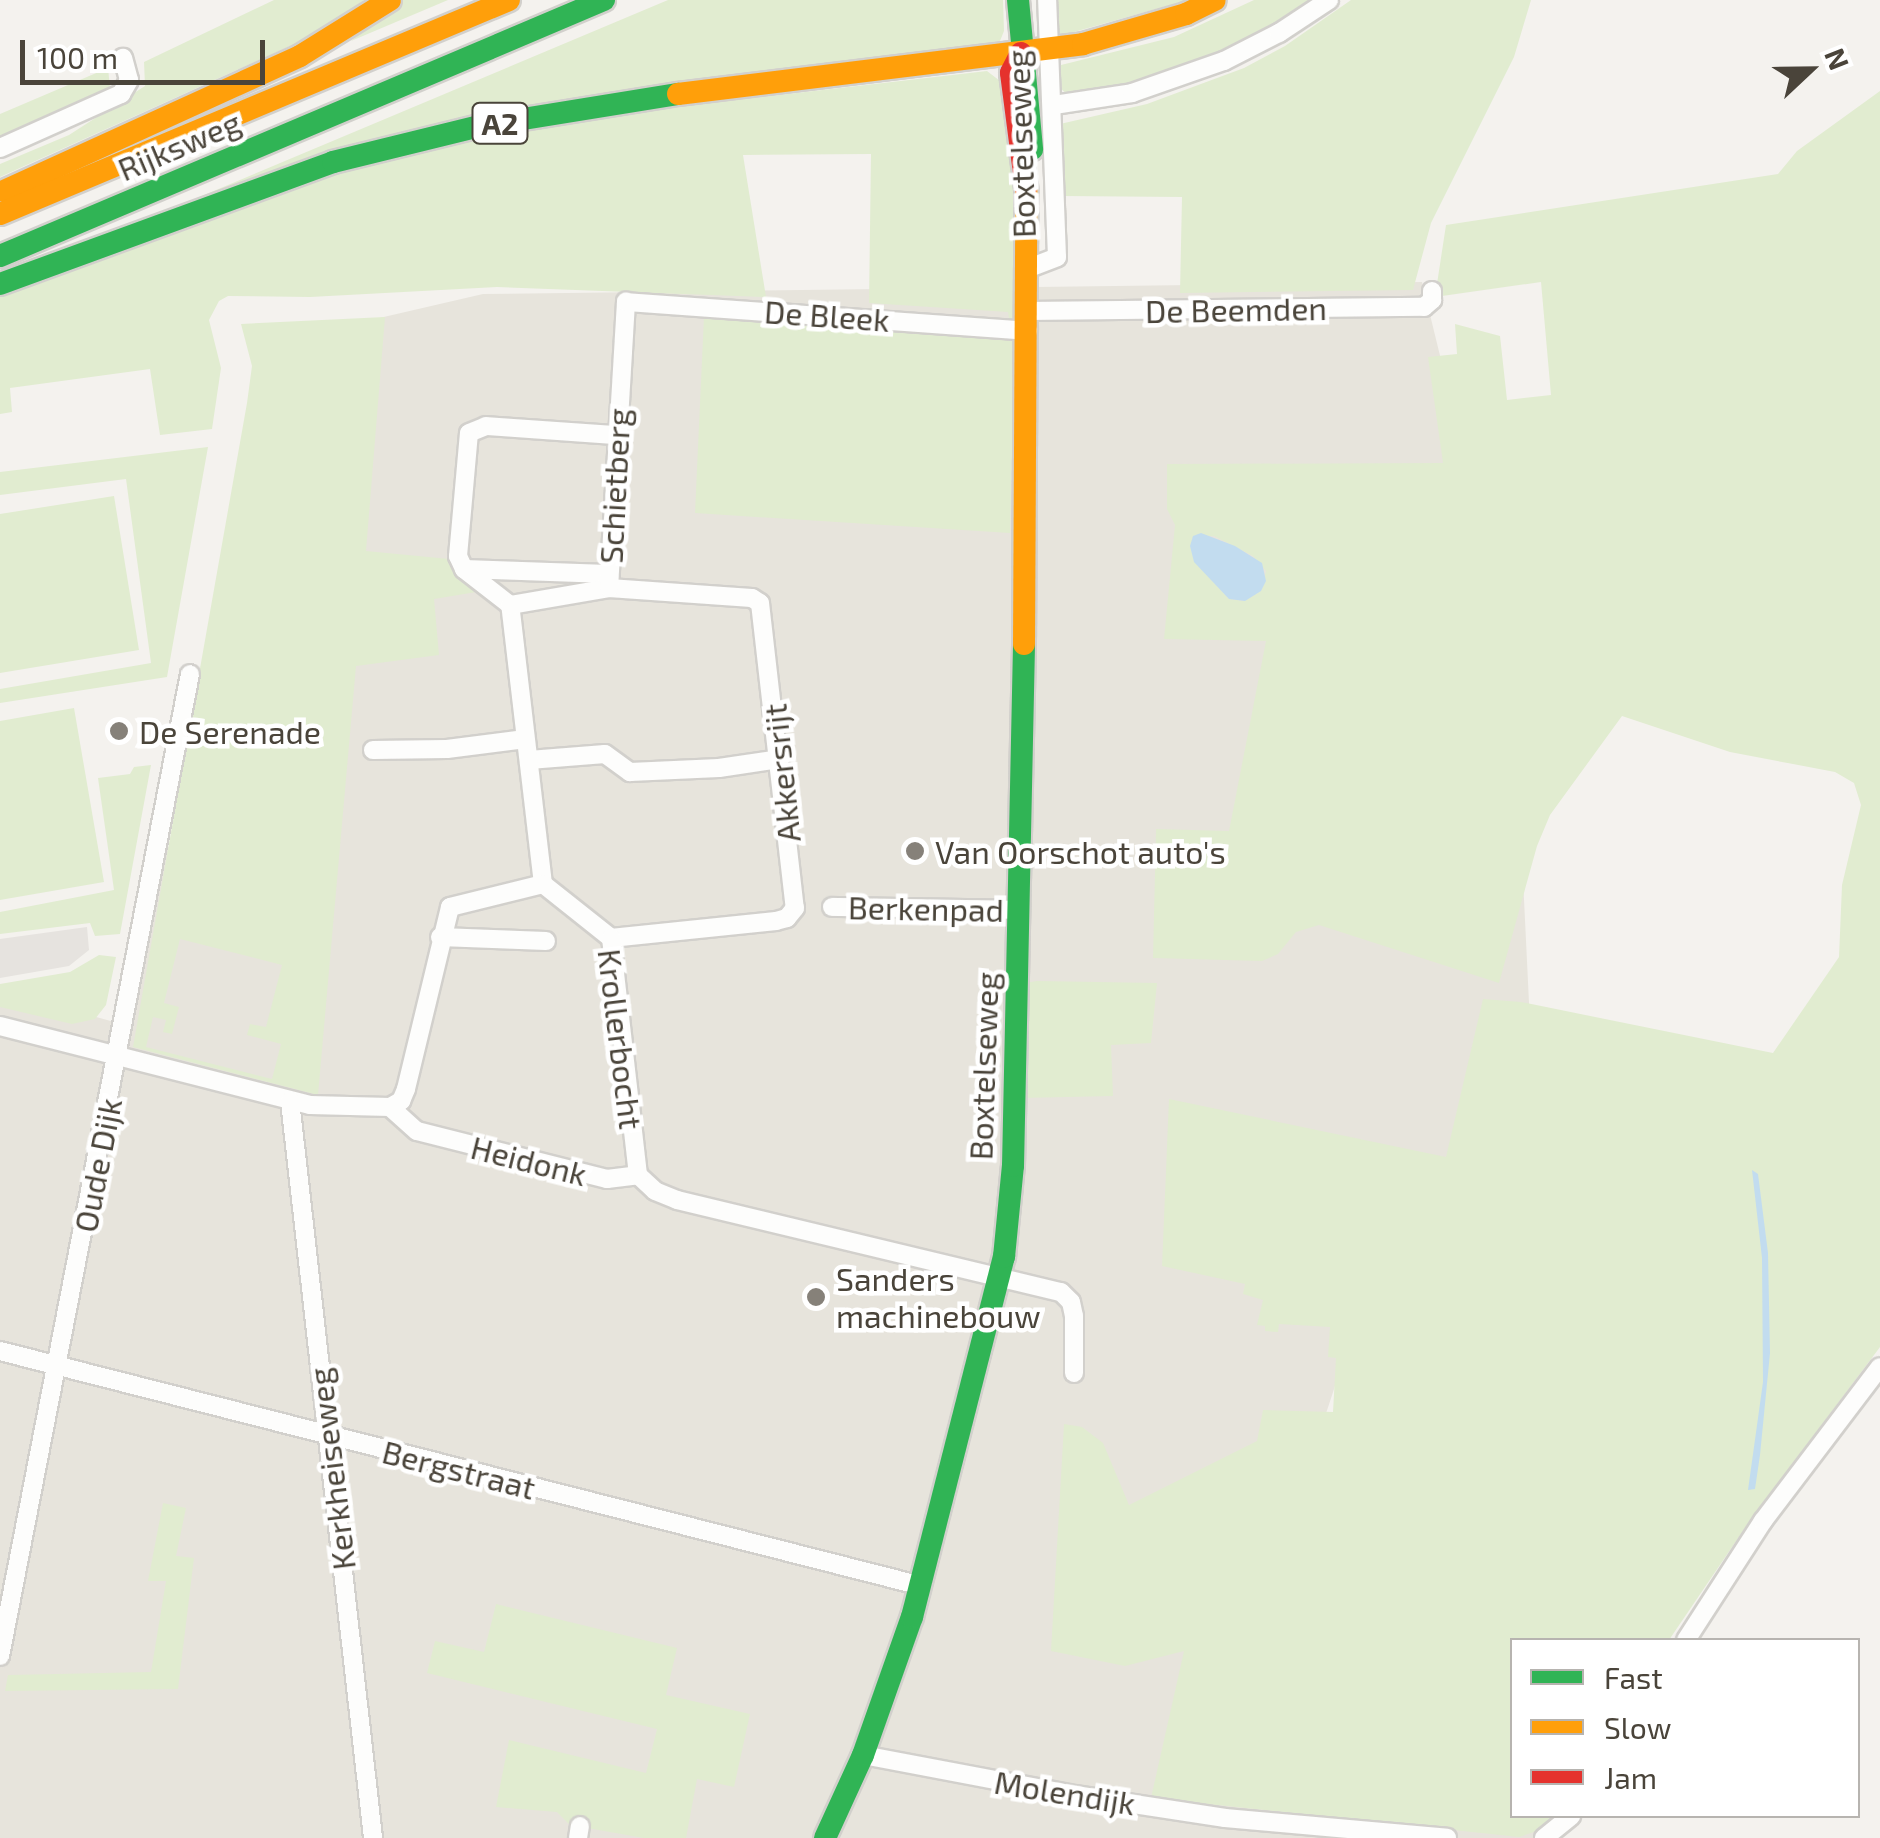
<!DOCTYPE html>
<html>
<head>
<meta charset="utf-8">
<style>
  body { margin:0 }
  #map { position:relative; width:1880px; height:1838px; overflow:hidden; background:#f4f2ee; font-family:"Exo 2",sans-serif }
  div>[style] { position:absolute }
  [style*='--x'] { left:calc(var(--x)*1px); top:calc(var(--y)*1px); width:calc(var(--w)*1px); rotate:calc(var(--a)*1deg) }
  .residential>* { inset:0; background:#e7e4dc }
  .green>* { inset:0; background:#e1ecd0 }
  .parking>* { inset:0; background:#e6e3df }
  .water>* { inset:0; background:#c2dcef }
  .roads { filter:drop-shadow(2px 0 #d2d0cc) drop-shadow(-2px 0 #d2d0cc) drop-shadow(0 2px #d2d0cc) drop-shadow(0 -2px #d2d0cc) }
  .street>* { height:18px; margin:-9px; padding:0 9px; transform-origin:9px; border-radius:9px; background:#fdfdfc }
  .fast>* { height:22px; margin:-11px; padding:0 11px; transform-origin:11px; border-radius:11px; background:#30b455 }
  .slow>* { height:22px; margin:-11px; padding:0 11px; transform-origin:11px; border-radius:11px; background:#ff9f0a }
  .jam>* { height:22px; margin:-11px; padding:0 11px; transform-origin:11px; border-radius:11px; background:#e5322d }
  .dots>* { width:28px; height:28px; translate:-50% -50%; box-sizing:border-box; border:5px solid #fff; border-radius:50% }
  span { translate:-50% -50%; white-space:nowrap; text-align:center; line-height:1.15; -webkit-text-stroke:9px #fff; paint-order:stroke }
  .shield-label span { padding:2px 8px; background:#fff; border:2px solid; border-radius:8px; -webkit-text-stroke-width:0 }
  .shield-label { font-size:30px; color:#4a443a; font-weight:700 }
  .street-label { font-size:32px; color:#4a443a }
  .poi-label { font-size:32px; color:#4a443a }
  .left { translate:0 -50%; text-align:left }
  .legend { position:absolute; left:1510px; top:1638px; width:350px; height:180px; box-sizing:border-box; background:#fff; border:2px solid #b7b4b0; margin:0; padding:12px 18px; list-style:none; font-size:30px; color:#4a443a }
  .legend li { display:flex; align-items:center; gap:20px; height:50px }
  .legend b { width:50px; border:2px solid #b7b4b0 }
  .north { position:absolute; left:1760px; top:20px; width:100px; height:100px; -webkit-text-stroke:8px #fff; paint-order:stroke; rotate:68deg; font-size:28px; font-weight:700; line-height:40px; text-align:center; color:#4a443a }
  .north::after { content:''; display:block; margin:auto; width:35px; height:45px; background:#4a443a; clip-path:polygon(50% 0,100% 100%,50% 72%,0 100%) }
  .scale { position:absolute; left:20px; top:40px; width:245px; height:45px; box-sizing:border-box; border:5px solid #4a443a; border-top:0; padding-left:12px; font-size:30px; line-height:35px; white-space:nowrap; color:#4a443a; -webkit-text-stroke:8px #fff; paint-order:stroke }
</style>
</head>
<body>
<div id="map">
  <div class="residential">
    <i style="clip-path:polygon(1422px 282px,1512px 650px,1532px 1065px,1336px 1383px,1204px 1785px,1512px 1816px,1556px 1816px,1553px 1838px,0 1838px,0 990px,132px 1027px,159px 844px,310px 890px,375px 319px,483px 294px)"></i>
  </div>
  <div class="green">
    <i style="clip-path:polygon(274px 0,364px 0,323px 31px,0 177px,0 164px,69px 135px,145px 86px,144px 62px)"></i>
    <i style="clip-path:polygon(400px 0,448px 0,351px 41px)"></i>
    <i style="clip-path:polygon(668px 0,1003px 0,1004px 31px,1000px 41px,690px 86px,166px 211px)"></i>
    <i style="clip-path:polygon(1053px 0,1188px 0,1056px 37px)"></i>
    <i style="clip-path:polygon(1254px 0,1319px 0,1235px 51px,1142px 85px,1071px 98px,1058px 86px,1057px 66px,1174px 37px)"></i>
    <i style="clip-path:polygon(1351px 0,1531px 0,1514px 57px,1431px 223px,1413px 290px,1180px 293px,1182px 197px,1062px 196px,1060px 124px,1147px 104px,1244px 68px,1285px 46px)"></i>
    <i style="clip-path:polygon(108px 68px,110px 88px,96px 99px,0 144px,0 114px)"></i>
    <i style="clip-path:polygon(987px 71px,1000px 81px,1015px 156px,1017px 251px,1010px 533px,695px 513px,704px 316px,1012px 335px,1008px 312px,869px 303px,871px 154px,743px 155px,766px 297px,497px 287px,310px 297px,228px 296px,219px 301px,209px 320px,221px 368px,212px 429px,160px 435px,150px 369px,10px 388px,12px 412px,0 414px,0 278px,227px 200px,518px 125px)"></i>
    <i style="clip-path:polygon(evenodd,1880px 91px,1880px 1347px,1747px 1525px,1669px 1640px,1512px 1640px,1512px 1816px,1557px 1816px,1543px 1829px,1519px 1837px,1151px 1798px,1184px 1651px,1125px 1666px,1051px 1651px,1064px 1424px,1082px 1427px,1103px 1443px,1129px 1505px,1257px 1441px,1263px 1410px,1333px 1412px,1336px 1358px,1328px 1357px,1330px 1327px,1279px 1324px,1278px 1332px,1265px 1331px,1265px 1326px,1257px 1325px,1263px 1300px,1243px 1294px,1245px 1284px,1162px 1266px,1169px 1099px,1446px 1157px,1483px 999px,1521px 1002px,1773px 1053px,1839px 957px,1842px 885px,1861px 805px,1854px 783px,1835px 772px,1730px 752px,1622px 716px,1550px 815px,1537px 846px,1499px 983px,1319px 925px,1296px 932px,1278px 954px,1262px 961px,1153px 958px,1156px 829px,1229px 831px,1266px 641px,1164px 639px,1175px 525px,1167px 509px,1167px 464px,1443px 463px,1428px 357px,1457px 354px,1455px 324px,1500px 336px,1507px 400px,1551px 395px,1541px 282px,1435px 297px,1446px 225px,1778px 174px,1797px 151px,1880px 91px,1193px 536px,1214px 536px,1253px 556px,1266px 571px,1261px 591px,1244px 601px,1229px 599px,1194px 561px,1193px 536px)"></i>
    <i style="clip-path:polygon(evenodd,385px 317px,366px 551px,449px 559px,476px 592px,434px 599px,439px 655px,356px 666px,318px 1095px,133px 1047px,247px 403px,252px 366px,241px 324px,385px 317px,180px 939px,282px 965px,266px 1027px,250px 1024px,247px 1035px,281px 1044px,272px 1079px,146px 1047px,153px 1017px,166px 1020px,163px 1032px,172px 1034px,179px 1007px,164px 1003px,180px 939px)"></i>
    <i style="clip-path:polygon(208px 447px,167px 677px,0 703px,0 689px,151px 663px,126px 479px,0 495px,0 472px)"></i>
    <i style="clip-path:polygon(114px 496px,139px 650px,0 673px,0 514px)"></i>
    <i style="clip-path:polygon(74px 708px,104px 882px,0 900px,0 721px)"></i>
    <i style="clip-path:polygon(151px 765px,120px 934px,95px 936px,90px 923px,0 934px,0 912px,114px 890px,98px 778px,130px 774px,134px 767px)"></i>
    <i style="clip-path:polygon(99px 955px,116px 957px,106px 1005px,95px 1019px,72px 1024px,0 1007px,0 984px,70px 972px)"></i>
    <i style="clip-path:polygon(1037px 981px,1157px 983px,1151px 1043px,1111px 1045px,1113px 1096px,1021px 1098px,1025px 983px)"></i>
    <i style="clip-path:polygon(163px 1503px,186px 1508px,176px 1556px,194px 1558px,178px 1689px,5px 1691px,8px 1675px,151px 1672px,166px 1581px,148px 1581px)"></i>
    <i style="clip-path:polygon(496px 1604px,677px 1648px,666px 1695px,750px 1714px,734px 1787px,697px 1779px,686px 1838px,644px 1838px,570px 1825px,557px 1812px,496px 1807px,509px 1740px,646px 1773px,657px 1729px,427px 1673px,435px 1641px,484px 1652px)"></i>
  </div>
  <div class="parking">
    <i style="clip-path:polygon(87px 927px,89px 950px,69px 966px,0 978px,0 939px)"></i>
  </div>
  <div class="water">
    <i style="clip-path:polygon(1201px 533px,1235px 546px,1262px 563px,1266px 581px,1261px 591px,1245px 601px,1229px 599px,1194px 562px,1190px 546px,1193px 536px)"></i>
    <i style="clip-path:polygon(1752px 1170px,1758px 1174px,1768px 1253px,1770px 1353px,1760px 1455px,1755px 1489px,1748px 1490px,1763px 1382px,1762px 1258px)"></i>
  </div>
  <div class="roads">
    <div class="street">
      <i style="--x:1054;--y:105;--w:79;--a:-8.7"></i>
      <i style="--x:1132;--y:93;--w:97;--a:-19.2"></i>
      <i style="--x:1224;--y:61;--w:62;--a:-27"></i>
      <i style="--x:1279;--y:33;--w:60;--a:-33.4"></i>
      <i style="--x:0;--y:148;--w:133;--a:-24.1"></i>
      <i style="--x:121;--y:94;--w:16;--a:-60"></i>
      <i style="--x:129;--y:80;--w:23;--a:-105"></i>
      <i style="--x:1029;--y:268;--w:30;--a:-21"></i>
      <i style="--x:1057;--y:257;--w:257;--a:-92.2"></i>
      <i style="--x:1027;--y:311;--w:397;--a:-0.6"></i>
      <i style="--x:1424;--y:307;--w:11;--a:-41"></i>
      <i style="--x:1432;--y:300;--w:9;--a:-90"></i>
      <i style="--x:464;--y:569;--w:144;--a:2"></i>
      <i style="--x:609;--y:588;--w:143;--a:4"></i>
      <i style="--x:752;--y:598;--w:9;--a:32"></i>
      <i style="--x:760;--y:603;--w:307;--a:83.5"></i>
      <i style="--x:795;--y:908;--w:13;--a:129"></i>
      <i style="--x:787;--y:918;--w:11;--a:165"></i>
      <i style="--x:776;--y:921;--w:166;--a:174.1"></i>
      <i style="--x:510;--y:605;--w:58;--a:-142"></i>
      <i style="--x:464;--y:569;--w:14;--a:-115"></i>
      <i style="--x:458;--y:556;--w:123;--a:-84.9"></i>
      <i style="--x:469;--y:433;--w:18;--a:-22"></i>
      <i style="--x:486;--y:426;--w:130;--a:4"></i>
      <i style="--x:373;--y:750;--w:74;--a:-0.8"></i>
      <i style="--x:447;--y:749;--w:79;--a:-7.3"></i>
      <i style="--x:529;--y:760;--w:76;--a:-4.5"></i>
      <i style="--x:605;--y:754;--w:31;--a:36"></i>
      <i style="--x:630;--y:772;--w:89;--a:-2.6"></i>
      <i style="--x:719;--y:768;--w:62;--a:-8.4"></i>
      <i style="--x:543;--y:884;--w:281;--a:-96.7"></i>
      <i style="--x:510;--y:605;--w:100;--a:-9.7"></i>
      <i style="--x:609;--y:588;--w:287;--a:-86.6"></i>
      <i style="--x:626;--y:302;--w:403;--a:4.1"></i>
      <i style="--x:832;--y:907;--w:188;--a:0.9"></i>
      <i style="--x:440;--y:937;--w:106;--a:2.2"></i>
      <i style="--x:0;--y:1026;--w:320;--a:14.3"></i>
      <i style="--x:310;--y:1105;--w:80;--a:1.4"></i>
      <i style="--x:390;--y:1107;--w:36;--a:42"></i>
      <i style="--x:417;--y:1131;--w:196;--a:14.2"></i>
      <i style="--x:607;--y:1179;--w:31;--a:-7"></i>
      <i style="--x:638;--y:1175;--w:23;--a:43"></i>
      <i style="--x:655;--y:1191;--w:24;--a:22"></i>
      <i style="--x:677;--y:1200;--w:395;--a:13.5"></i>
      <i style="--x:1061;--y:1292;--w:14;--a:45"></i>
      <i style="--x:1071;--y:1302;--w:14;--a:78"></i>
      <i style="--x:1074;--y:1316;--w:57;--a:90"></i>
      <i style="--x:290;--y:1101;--w:742;--a:83.57"></i>
      <i style="--x:390;--y:1107;--w:13;--a:-29"></i>
      <i style="--x:401;--y:1101;--w:13;--a:-67"></i>
      <i style="--x:406;--y:1089;--w:187;--a:-76.4"></i>
      <i style="--x:450;--y:907;--w:96;--a:-13.9"></i>
      <i style="--x:543;--y:884;--w:87;--a:38.5"></i>
      <i style="--x:611;--y:938;--w:239;--a:83.5"></i>
      <i style="--x:0;--y:1351;--w:947;--a:14.3"></i>
      <i style="--x:1686;--y:1640;--w:142;--a:-57.1"></i>
      <i style="--x:1763;--y:1521;--w:193;--a:-52.8"></i>
      <i style="--x:0;--y:1656;--w:1000;--a:-79.05"></i>
      <i style="--x:863;--y:1755;--w:216;--a:10.7"></i>
      <i style="--x:1075;--y:1795;--w:152;--a:8.7"></i>
      <i style="--x:1225;--y:1818;--w:223;--a:5.1"></i>
      <i style="--x:578;--y:1838;--w:12;--a:-81"></i>
      <i style="--x:1544;--y:1838;--w:35;--a:-39"></i>
    </div>
    <div class="fast">
      <i style="--x:1018;--y:0;--w:150;--a:84.6"></i>
      <i style="--x:0;--y:256;--w:656;--a:-22.97"></i>
      <i style="--x:0;--y:284;--w:355;--a:-20.1"></i>
      <i style="--x:333;--y:162;--w:151;--a:-13.8"></i>
      <i style="--x:480;--y:126;--w:201;--a:-9.2"></i>
      <i style="--x:825;--y:1838;--w:91;--a:-65.4"></i>
      <i style="--x:863;--y:1755;--w:146;--a:-70.5"></i>
      <i style="--x:912;--y:1617;--w:372;--a:-75.7"></i>
      <i style="--x:1004;--y:1257;--w:91;--a:-84.4"></i>
      <i style="--x:1013;--y:1166;--w:522;--a:-88.79"></i>
    </div>
    <div class="slow">
      <i style="--x:678;--y:94;--w:408;--a:-7"></i>
      <i style="--x:1083;--y:44;--w:107;--a:-16.2"></i>
      <i style="--x:1186;--y:14;--w:32;--a:-26"></i>
      <i style="--x:4;--y:191;--w:325;--a:-24.5"></i>
      <i style="--x:300;--y:56;--w:106;--a:-31.9"></i>
      <i style="--x:0;--y:214;--w:552;--a:-22.8"></i>
      <i style="--x:1024;--y:644;--w:456;--a:-89.7"></i>
    </div>
    <div class="jam">
      <i style="--x:1021;--y:53;--w:22;--a:117"></i>
      <i style="--x:1011;--y:73;--w:116;--a:82.6"></i>
    </div>
  </div>
  <div class="dots">
    <i style="left:119px;top:731px;background:#868179"></i>
    <i style="left:915px;top:851px;background:#868179"></i>
    <i style="left:816px;top:1297px;background:#868179"></i>
  </div>
  <div class="shield-label">
    <span style="left:500px;top:123px">A2</span>
  </div>
  <div class="street-label">
    <span style="left:1020px;top:144px;rotate:-92deg">Boxtelseweg</span>
    <span style="left:179px;top:145px;rotate:-23deg">Rijksweg</span>
    <span style="left:1236px;top:309px;rotate:-1deg">De Beemden</span>
    <span style="left:827px;top:315px;rotate:4deg">De Bleek</span>
    <span style="left:614px;top:486px;rotate:-87deg">Schietberg</span>
    <span style="left:781px;top:773px;rotate:-96deg">Akkersrijt</span>
    <span style="left:926px;top:908px;rotate:1deg">Berkenpad</span>
    <span style="left:621px;top:1039px;rotate:83deg">Krollerbocht</span>
    <span style="left:983px;top:1066px;rotate:-88deg">Boxtelseweg</span>
    <span style="left:529px;top:1160px;rotate:14deg">Heidonk</span>
    <span style="left:97px;top:1165px;rotate:-79deg">Oude Dijk</span>
    <span style="left:331px;top:1469px;rotate:-97deg">Kerkheiseweg</span>
    <span style="left:459px;top:1469px;rotate:14deg">Bergstraat</span>
    <span style="left:1065px;top:1792px;rotate:9deg">Molendijk</span>
  </div>
  <div class="poi-label">
    <span class="left" style="left:139px;top:731px">De Serenade</span>
    <span class="left" style="left:935px;top:851px">Van Oorschot auto's</span>
    <span class="left" style="left:836px;top:1297px">Sanders<br>machinebouw</span>
  </div>
  <ul class="legend">
  <li><b style="height:12px;background:#30b455"></b>Fast</li>
  <li><b style="height:12px;background:#ff9f0a"></b>Slow</li>
  <li><b style="height:12px;background:#e5322d"></b>Jam</li>
  </ul>
  <div class="north">N</div>
  <div class="scale">100 m</div>
</div>
</body>
</html>
